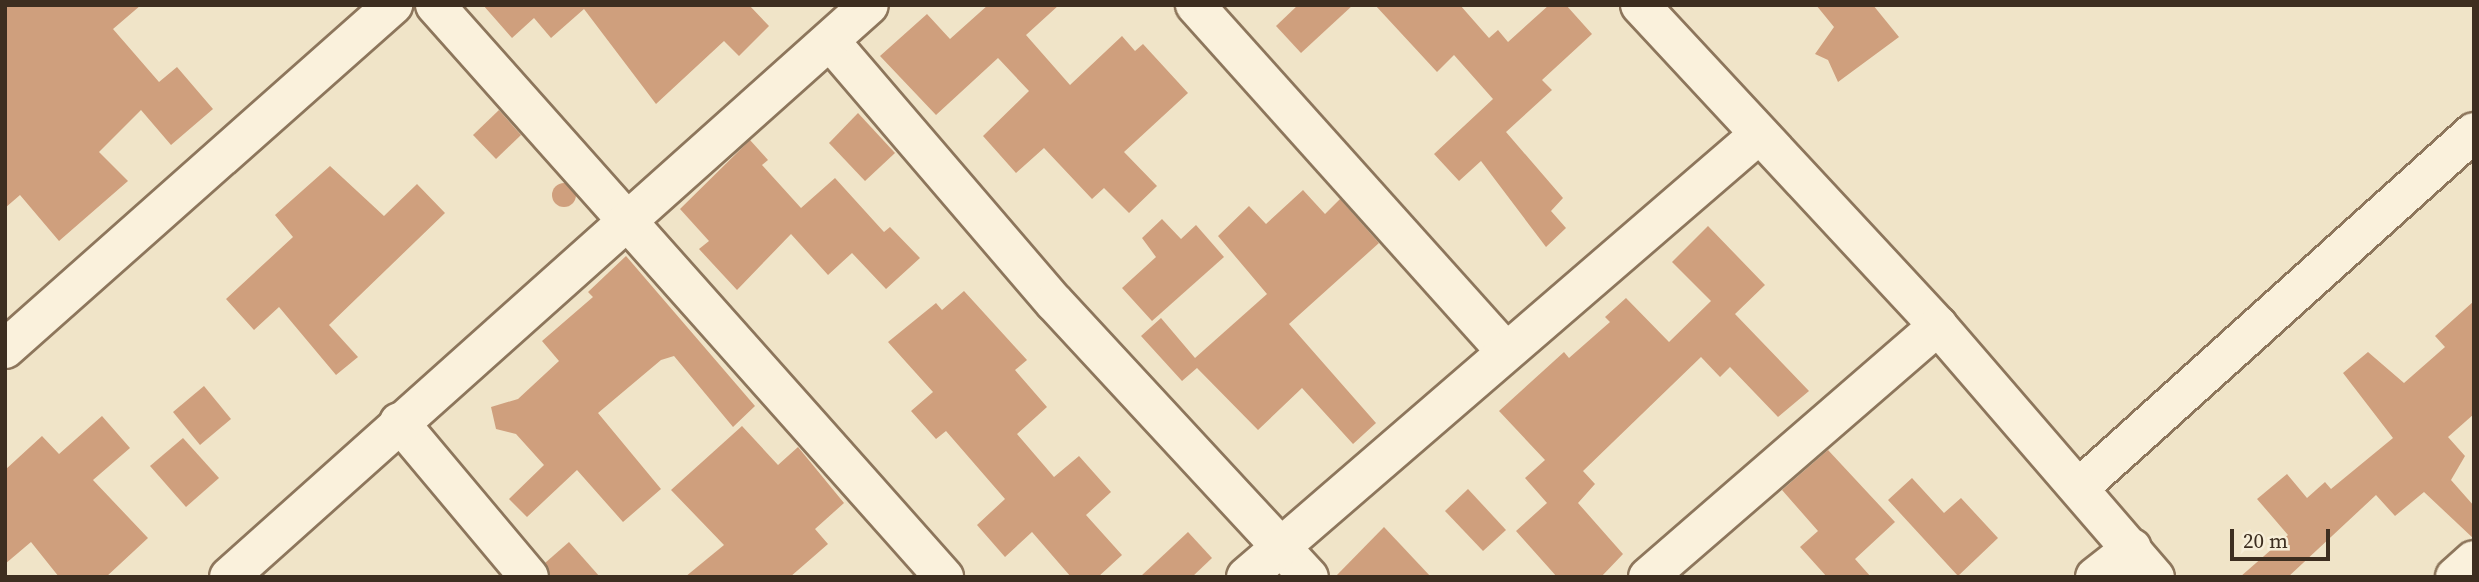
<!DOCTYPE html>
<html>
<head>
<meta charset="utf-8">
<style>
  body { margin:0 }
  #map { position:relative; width:2479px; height:582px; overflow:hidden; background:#f0e4c8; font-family:"Source Serif 4",serif }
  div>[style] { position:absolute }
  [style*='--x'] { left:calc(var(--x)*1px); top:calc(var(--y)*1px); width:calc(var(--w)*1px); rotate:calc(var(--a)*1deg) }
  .building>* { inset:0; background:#cf9f7d }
  .round { border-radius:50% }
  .roads { filter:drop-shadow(2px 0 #8d765c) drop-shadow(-2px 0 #8d765c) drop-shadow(0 2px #8d765c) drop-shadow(0 -2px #8d765c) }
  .street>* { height:38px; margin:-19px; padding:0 19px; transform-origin:19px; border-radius:19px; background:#faf1dc }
  .secondary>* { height:38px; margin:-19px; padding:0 19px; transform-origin:19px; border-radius:19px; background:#faf1dc }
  span { translate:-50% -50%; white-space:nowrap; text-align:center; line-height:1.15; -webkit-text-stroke:6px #f7eed8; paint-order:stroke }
  .frame { position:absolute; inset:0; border:7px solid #3d2e20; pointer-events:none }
  .scale { position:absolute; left:2230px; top:529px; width:100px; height:32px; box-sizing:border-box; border:4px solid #3d2e20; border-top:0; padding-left:9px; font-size:21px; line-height:24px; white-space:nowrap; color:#3d2e20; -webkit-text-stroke:5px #f7eed8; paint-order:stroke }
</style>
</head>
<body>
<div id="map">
  <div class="building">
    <i style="clip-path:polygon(5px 5px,141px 5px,113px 29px,159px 82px,177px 67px,213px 109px,171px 145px,141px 110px,99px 152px,128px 181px,59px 241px,20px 195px,5px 208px)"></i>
    <i style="clip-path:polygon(483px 5px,749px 5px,769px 26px,739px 56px,724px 41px,656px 104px,584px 9px,551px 38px,534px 18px,512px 38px)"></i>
    <i style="clip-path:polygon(988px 5px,1059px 5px,1026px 35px,1070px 85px,1122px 36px,1135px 51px,1143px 44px,1188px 93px,1124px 152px,1157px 186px,1129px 213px,1104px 188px,1092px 199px,1044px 148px,1016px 173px,983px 136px,1029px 91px,998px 58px,936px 115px,880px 56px,927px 14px,950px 39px)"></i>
    <i style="clip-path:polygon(1298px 5px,1353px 5px,1301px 53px,1276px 26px)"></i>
    <i style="clip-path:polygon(1375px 5px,1460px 5px,1489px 38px,1498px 30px,1508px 42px,1549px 5px,1566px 5px,1592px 34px,1542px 80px,1552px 90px,1506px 132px,1563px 198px,1551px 211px,1566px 228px,1546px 247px,1481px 161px,1459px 181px,1434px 154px,1493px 99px,1454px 55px,1437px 72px)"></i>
    <i style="clip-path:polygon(1816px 5px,1873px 5px,1899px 37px,1838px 82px,1828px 60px,1815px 54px,1834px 27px)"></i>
    <i style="clip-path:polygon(499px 110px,521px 135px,496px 159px,473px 135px)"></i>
    <i style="clip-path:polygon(858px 113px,895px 153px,865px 181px,829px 143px)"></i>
    <i style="clip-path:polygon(750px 140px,768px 160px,762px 165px,801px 208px,835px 178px,884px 232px,890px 227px,920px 258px,886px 289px,852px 253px,828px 275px,791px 234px,737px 290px,699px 249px,709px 241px,680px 209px)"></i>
    <i style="clip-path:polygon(330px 166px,384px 216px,417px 184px,445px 213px,329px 325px,358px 357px,336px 375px,279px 307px,254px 330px,226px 299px,293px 237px,275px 215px)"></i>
    <i class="round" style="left:552px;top:183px;width:24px;height:24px"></i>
    <i style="clip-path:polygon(1303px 190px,1325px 214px,1340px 199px,1379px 243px,1289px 324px,1376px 423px,1353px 444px,1302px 388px,1258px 430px,1197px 368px,1182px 381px,1141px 336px,1161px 318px,1195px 358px,1267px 294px,1218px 236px,1249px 206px,1266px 224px)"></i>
    <i style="clip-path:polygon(1162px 219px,1181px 239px,1196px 225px,1224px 257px,1152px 321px,1122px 288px,1156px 257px,1142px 238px)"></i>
    <i style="clip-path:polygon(1708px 226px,1765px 285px,1735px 314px,1809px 391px,1778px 417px,1730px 367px,1720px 377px,1701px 357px,1583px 471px,1595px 484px,1578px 503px,1623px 554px,1601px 577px,1557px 577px,1516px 531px,1547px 503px,1525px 478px,1545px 460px,1499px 411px,1564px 352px,1569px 358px,1610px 322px,1605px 317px,1626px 298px,1669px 342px,1711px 301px,1672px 262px)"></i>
    <i style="clip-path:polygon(626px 256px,755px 406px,733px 427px,674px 356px,661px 360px,598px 413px,661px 489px,623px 522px,577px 470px,527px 517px,509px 499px,544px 465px,516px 434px,496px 429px,491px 407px,518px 399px,559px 361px,542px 341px,593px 297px,588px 292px)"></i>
    <i style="clip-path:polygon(964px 291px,1027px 360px,1015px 370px,1047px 407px,1017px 434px,1054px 477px,1079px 456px,1111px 492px,1086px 515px,1122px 555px,1098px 577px,1071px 577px,1032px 532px,1005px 557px,977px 525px,1005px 499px,946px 431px,936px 439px,911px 411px,933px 392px,888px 342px,936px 303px,942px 310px)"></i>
    <i style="clip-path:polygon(2474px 301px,2474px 414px,2448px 437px,2465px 456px,2451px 480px,2474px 506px,2474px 539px,2424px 492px,2395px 516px,2376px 495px,2288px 577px,2240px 577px,2288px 535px,2257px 499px,2287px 474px,2307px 498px,2325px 482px,2331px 489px,2393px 438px,2343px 373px,2368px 352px,2404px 383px,2445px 347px,2435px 336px)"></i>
    <i style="clip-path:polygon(204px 386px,231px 419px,200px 445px,173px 412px)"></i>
    <i style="clip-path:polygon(102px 416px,130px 448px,93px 480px,148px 538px,106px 577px,59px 577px,31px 542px,5px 564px,5px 470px,42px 436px,59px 454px)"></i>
    <i style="clip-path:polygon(742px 426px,778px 465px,798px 447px,844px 503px,815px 529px,828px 544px,790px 577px,685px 577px,724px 545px,671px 490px)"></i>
    <i style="clip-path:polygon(183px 438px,219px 478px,186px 507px,150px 466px)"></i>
    <i style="clip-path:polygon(1828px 450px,1895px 522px,1855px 559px,1871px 577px,1827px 577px,1800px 547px,1818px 531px,1782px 490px)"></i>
    <i style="clip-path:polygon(1912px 478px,1944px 513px,1961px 498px,1998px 538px,1958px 576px,1888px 500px)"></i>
    <i style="clip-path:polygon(1468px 489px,1506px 530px,1483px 551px,1445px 511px)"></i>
    <i style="clip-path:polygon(1384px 527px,1431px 577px,1335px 577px)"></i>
    <i style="clip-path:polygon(1188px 532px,1212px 558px,1192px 577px,1140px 577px)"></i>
    <i style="clip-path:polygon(569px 542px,600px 577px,550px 577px,545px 563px)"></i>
  </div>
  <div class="roads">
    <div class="street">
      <i style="--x:435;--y:5;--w:766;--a:48.34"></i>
      <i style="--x:1195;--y:5;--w:465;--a:48.1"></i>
      <i style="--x:830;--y:41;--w:344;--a:49.4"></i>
      <i style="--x:1054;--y:302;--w:375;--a:47.2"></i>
      <i style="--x:5;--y:349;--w:519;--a:-41.56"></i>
      <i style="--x:399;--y:422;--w:202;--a:50"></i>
      <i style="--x:2080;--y:487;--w:530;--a:-42.02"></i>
      <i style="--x:229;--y:577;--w:858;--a:-41.79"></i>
      <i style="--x:1246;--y:577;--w:675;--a:-40.79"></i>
      <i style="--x:1648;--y:577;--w:384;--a:-40.9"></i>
      <i style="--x:2095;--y:577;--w:47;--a:-38.1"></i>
      <i style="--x:2455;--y:577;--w:25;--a:-42"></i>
    </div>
    <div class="secondary">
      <i style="--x:1640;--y:5;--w:438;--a:47.1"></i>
      <i style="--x:1938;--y:326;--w:332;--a:49.2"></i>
    </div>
  </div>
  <div class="frame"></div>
  <div class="scale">20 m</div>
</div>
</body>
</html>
